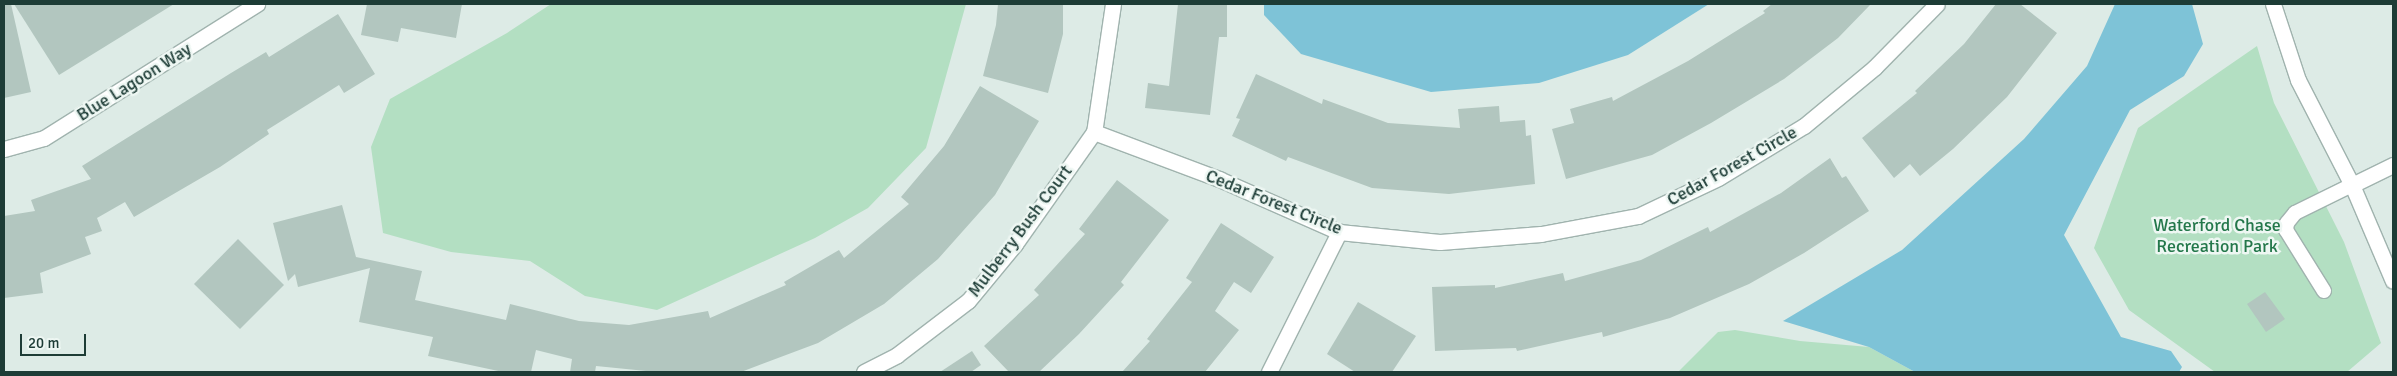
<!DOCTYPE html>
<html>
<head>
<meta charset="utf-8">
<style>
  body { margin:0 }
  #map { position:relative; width:2397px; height:376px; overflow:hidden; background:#ddebe6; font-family:Signika,sans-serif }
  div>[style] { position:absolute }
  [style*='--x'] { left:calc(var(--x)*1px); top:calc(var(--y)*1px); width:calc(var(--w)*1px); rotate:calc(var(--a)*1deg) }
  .green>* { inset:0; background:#b3dfc2 }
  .water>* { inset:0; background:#7ec3d7 }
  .building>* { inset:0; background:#b2c6bf }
  .roads { filter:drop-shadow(1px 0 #a0b3ae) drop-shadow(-1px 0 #a0b3ae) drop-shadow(0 1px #a0b3ae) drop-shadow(0 -1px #a0b3ae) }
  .lane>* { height:14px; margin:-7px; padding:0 7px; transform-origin:7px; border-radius:7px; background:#fff }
  .street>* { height:15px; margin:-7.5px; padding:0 7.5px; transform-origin:7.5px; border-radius:7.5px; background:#fff }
  .secondary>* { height:15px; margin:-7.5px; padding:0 7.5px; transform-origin:7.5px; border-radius:7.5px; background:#fff }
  span { translate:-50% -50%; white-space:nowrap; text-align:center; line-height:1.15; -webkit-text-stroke:5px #eef7f3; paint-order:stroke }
  .street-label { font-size:18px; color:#1d3c36 }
  .park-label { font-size:18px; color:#23774a }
  .frame { position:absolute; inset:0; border:5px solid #1d3c36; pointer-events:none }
  .scale { position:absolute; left:20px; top:334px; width:66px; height:22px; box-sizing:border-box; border:2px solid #1d3c36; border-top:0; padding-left:6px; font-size:15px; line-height:18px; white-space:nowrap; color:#1d3c36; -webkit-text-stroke:4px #eef7f3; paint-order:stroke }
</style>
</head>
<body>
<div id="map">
  <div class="green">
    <i style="clip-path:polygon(551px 4px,966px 4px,926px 148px,868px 208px,815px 238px,657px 310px,585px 296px,530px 261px,451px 252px,383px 233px,371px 147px,390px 99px,507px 33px)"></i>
    <i style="clip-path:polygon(2257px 46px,2274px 103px,2344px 242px,2381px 343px,2347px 372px,2215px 372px,2129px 310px,2094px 248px,2138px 128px)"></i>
    <i style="clip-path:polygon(1735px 330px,1800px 341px,1869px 347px,1915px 372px,1678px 372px,1718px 332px)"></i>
  </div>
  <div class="water">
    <i style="clip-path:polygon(1264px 4px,1709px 4px,1628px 55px,1539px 83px,1431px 92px,1301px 54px,1264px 15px)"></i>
    <i style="clip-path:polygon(2115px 4px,2192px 4px,2203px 44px,2184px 76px,2130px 110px,2064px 235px,2121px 337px,2171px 351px,2182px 367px,2179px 372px,1915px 372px,1869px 347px,1783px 321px,1902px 250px,2024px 139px,2087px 66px)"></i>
  </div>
  <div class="building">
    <i style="clip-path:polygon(4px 4px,11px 4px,31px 92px,4px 98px)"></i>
    <i style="clip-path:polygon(14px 4px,174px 4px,59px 75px)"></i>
    <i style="clip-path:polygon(367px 4px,462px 4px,456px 38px,401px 28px,398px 42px,361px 35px)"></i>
    <i style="clip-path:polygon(998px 4px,1063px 4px,1063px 34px,1048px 93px,983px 76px,996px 25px)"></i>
    <i style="clip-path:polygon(1178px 4px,1227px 4px,1227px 37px,1219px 37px,1210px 115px,1145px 108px,1148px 83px,1169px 86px)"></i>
    <i style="clip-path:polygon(1772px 4px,1871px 4px,1838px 38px,1784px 79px,1711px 123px,1652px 155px,1566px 179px,1552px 129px,1574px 123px,1570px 109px,1612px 97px,1613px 101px,1688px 61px,1765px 13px,1763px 11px)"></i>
    <i style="clip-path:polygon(1996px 4px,2020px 4px,2057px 33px,2007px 97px,1953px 149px,1920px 176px,1910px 164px,1894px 178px,1862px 138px,1917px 93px,1915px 91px,1964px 44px)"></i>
    <i style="clip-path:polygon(338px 14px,375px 74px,344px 93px,339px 85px,267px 130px,269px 134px,220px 167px,134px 217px,125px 202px,97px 218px,102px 231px,85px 237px,91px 254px,40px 273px,43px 293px,4px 298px,4px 216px,35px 211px,31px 200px,91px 179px,82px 166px,231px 73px,266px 52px,269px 57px)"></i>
    <i style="clip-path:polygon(1256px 74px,1322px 104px,1323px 99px,1388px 123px,1460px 128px,1458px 109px,1499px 106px,1500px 122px,1525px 120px,1526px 136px,1531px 135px,1535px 184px,1449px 194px,1372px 188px,1288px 157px,1286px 161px,1232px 136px,1240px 119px,1236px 118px)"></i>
    <i style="clip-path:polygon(980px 86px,1039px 121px,995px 195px,938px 259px,884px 304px,818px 343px,741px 372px,656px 372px,596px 366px,595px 372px,570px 372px,572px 359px,536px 350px,531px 372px,503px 372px,428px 356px,433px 337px,359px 322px,370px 268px,298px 287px,295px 274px,288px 281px,273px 223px,342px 205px,356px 257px,422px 271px,415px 300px,506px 320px,510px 304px,579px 321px,629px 325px,708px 311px,710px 318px,786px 285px,784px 282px,839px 250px,844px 258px,909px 204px,901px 197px,944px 146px)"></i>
    <i style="clip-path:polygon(1830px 158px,1842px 178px,1846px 176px,1869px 211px,1804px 253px,1749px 284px,1670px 318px,1603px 337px,1602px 332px,1517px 351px,1516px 348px,1435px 351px,1432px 287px,1495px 285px,1495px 288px,1563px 273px,1565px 281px,1641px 260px,1708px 227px,1710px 232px,1781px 193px)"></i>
    <i style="clip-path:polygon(1117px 180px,1169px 220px,1121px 282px,1124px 285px,1079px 334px,1039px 372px,1009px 372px,984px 346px,1039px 295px,1034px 290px,1085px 234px,1079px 229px)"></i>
    <i style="clip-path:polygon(1221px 223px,1274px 257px,1251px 293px,1234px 282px,1215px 311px,1239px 330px,1205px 372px,1122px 372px,1150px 341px,1147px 339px,1192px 282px,1186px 278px)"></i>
    <i style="clip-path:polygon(238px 239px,284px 285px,240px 329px,194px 284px)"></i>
    <i style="clip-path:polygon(2265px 292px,2285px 319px,2266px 332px,2247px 304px)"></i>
    <i style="clip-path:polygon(1358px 302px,1416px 336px,1392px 372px,1355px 372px,1327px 354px)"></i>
    <i style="clip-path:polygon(972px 351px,981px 365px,971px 372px,940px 372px)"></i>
  </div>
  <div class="roads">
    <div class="lane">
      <i style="--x:2324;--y:291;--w:72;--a:-121.9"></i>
      <i style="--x:2286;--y:230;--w:7;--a:-82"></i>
      <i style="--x:2287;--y:223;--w:13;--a:-51"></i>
      <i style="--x:2295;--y:213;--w:64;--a:-26.2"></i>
    </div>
    <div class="street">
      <i style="--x:1113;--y:4;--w:129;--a:98.4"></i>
      <i style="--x:1094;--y:132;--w:134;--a:20.6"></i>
      <i style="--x:1219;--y:179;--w:131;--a:23.8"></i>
      <i style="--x:1339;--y:232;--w:101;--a:5.7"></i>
      <i style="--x:1440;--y:242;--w:101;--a:-4.5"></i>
      <i style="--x:1541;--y:234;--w:99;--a:-10.5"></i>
      <i style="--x:1638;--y:216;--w:89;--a:-25.4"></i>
      <i style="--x:1718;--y:178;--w:100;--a:-31.2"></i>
      <i style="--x:1804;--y:126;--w:92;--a:-39.7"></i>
      <i style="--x:1875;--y:67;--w:88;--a:-45.5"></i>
      <i style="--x:4;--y:149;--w:41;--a:-15.4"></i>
      <i style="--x:44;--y:138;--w:252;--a:-32.2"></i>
      <i style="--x:2352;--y:185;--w:46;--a:-26"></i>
      <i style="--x:864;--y:372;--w:37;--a:-27"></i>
      <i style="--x:897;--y:355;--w:89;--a:-37.3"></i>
      <i style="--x:968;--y:301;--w:74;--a:-50.5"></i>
      <i style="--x:1015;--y:244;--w:137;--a:-54.8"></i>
      <i style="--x:1269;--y:372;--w:157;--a:-63.4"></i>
    </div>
    <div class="secondary">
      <i style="--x:2273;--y:4;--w:80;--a:71.8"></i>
      <i style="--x:2298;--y:80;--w:118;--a:62.8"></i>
      <i style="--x:2352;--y:185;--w:104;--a:66.9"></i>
    </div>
  </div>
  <div class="street-label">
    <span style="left:134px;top:82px;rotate:-32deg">Blue Lagoon Way</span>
    <span style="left:1732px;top:166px;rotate:-29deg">Cedar Forest Circle</span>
    <span style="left:1274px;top:202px;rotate:22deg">Cedar Forest Circle</span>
    <span style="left:1020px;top:231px;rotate:-53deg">Mulberry Bush Court</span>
  </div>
  <div class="park-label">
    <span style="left:2217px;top:236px">Waterford Chase<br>Recreation Park</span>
  </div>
  <div class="frame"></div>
  <div class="scale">20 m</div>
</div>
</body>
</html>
